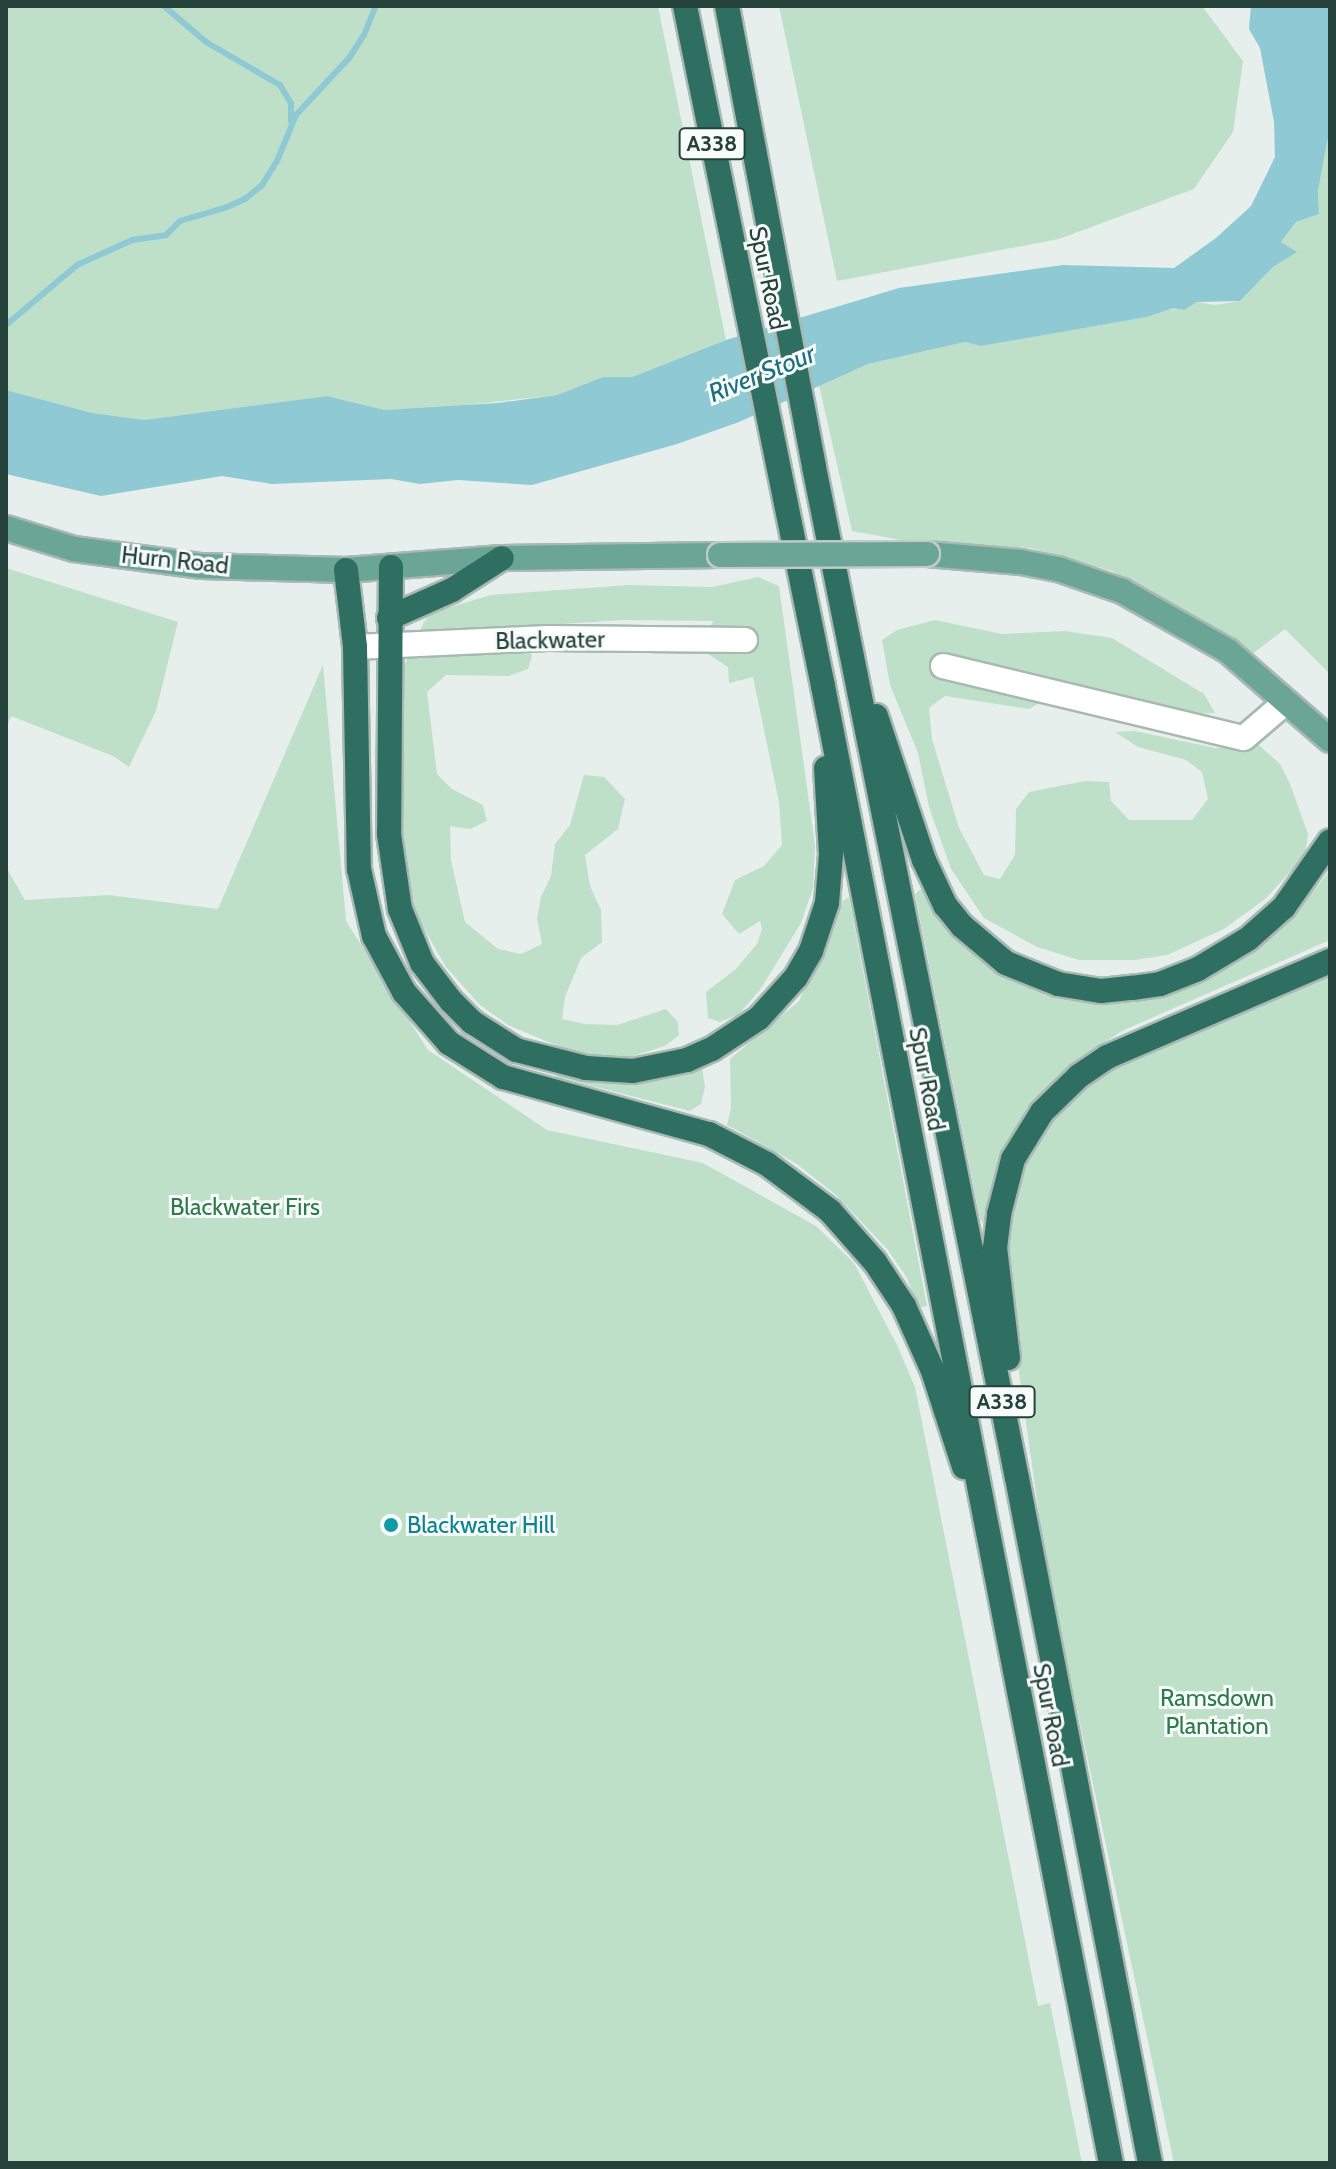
<!DOCTYPE html>
<html>
<head>
<meta charset="utf-8">
<style>
  body { margin:0 }
  #map { position:relative; width:1336px; height:2169px; overflow:hidden; background:#e6efeb; font-family:Cabin,sans-serif }
  div>[style] { position:absolute }
  [style*='--x'] { left:calc(var(--x)*1px); top:calc(var(--y)*1px); width:calc(var(--w)*1px); rotate:calc(var(--a)*1deg) }
  .green>* { inset:0; background:#bfe0c8 }
  .water>* { inset:0; background:#8ec9d4 }
  .stream>* { height:6px; margin:-3px; padding:0 3px; transform-origin:3px; border-radius:3px; background:#8ec9d4 }
  .roads { filter:drop-shadow(2px 0 #a8b8b2) drop-shadow(-2px 0 #a8b8b2) drop-shadow(0 2px #a8b8b2) drop-shadow(0 -2px #a8b8b2) }
  .minor>* { height:24px; margin:-12px; padding:0 12px; transform-origin:12px; border-radius:12px; background:#fff }
  .major>* { height:24px; margin:-12px; padding:0 12px; transform-origin:12px; border-radius:12px; background:#6aa596 }
  .highway>* { height:24px; margin:-12px; padding:0 12px; transform-origin:12px; border-radius:12px; background:#2f6f62 }
  .bridges { filter:drop-shadow(2px 0 #c2cac8) drop-shadow(-2px 0 #c2cac8) drop-shadow(0 2px #c2cac8) drop-shadow(0 -2px #c2cac8) }
  .major-bridge>* { height:24px; margin:-12px; padding:0 12px; transform-origin:12px; border-radius:12px; background:#6aa596 }
  .dots>* { width:22px; height:22px; translate:-50% -50%; box-sizing:border-box; border:4px solid #f7fbf9; border-radius:50% }
  span { translate:-50% -50%; white-space:nowrap; text-align:center; line-height:1.15; -webkit-text-stroke:6px #f7fbf9; paint-order:stroke }
  .shield-label span { padding:2px 6px; background:#f7fbf9; border:2px solid; border-radius:6px; -webkit-text-stroke-width:0 }
  .shield-label { font-size:22px; color:#24423a; font-weight:700 }
  .street-label { font-size:24px; color:#24423a }
  .park-label { font-size:24px; color:#2d7a4b }
  .culture-label { font-size:24px; color:#0d838f }
  .left { translate:0 -50%; text-align:left }
  .water-label { font-size:26px; color:#1c6f80; font-style:italic }
  .frame { position:absolute; inset:0; border:8px solid #24423a; pointer-events:none }
</style>
</head>
<body>
<div id="map">
  <div class="green">
    <i style="clip-path:polygon(6px 6px,658px 6px,726px 340px,632px 377px,603px 377px,557px 395px,438px 408px,385px 410px,327px 396px,144px 420px,94px 413px,6px 390px)"></i>
    <i style="clip-path:polygon(779px 6px,1202px 6px,1243px 61px,1233px 132px,1194px 189px,1059px 239px,837px 281px)"></i>
    <i style="clip-path:polygon(1330px 95px,1330px 674px,1285px 629px,1251px 655px,1112px 571px,1030px 548px,906px 541px,852px 531px,819px 385px,868px 364px,965px 342px,981px 346px,1147px 317px,1173px 308px,1184px 310px,1197px 302px,1215px 305px,1240px 301px,1273px 267px,1296px 252px,1281px 242px,1296px 222px,1319px 214px,1318px 191px,1328px 138px)"></i>
    <i style="clip-path:polygon(6px 568px,178px 622px,156px 711px,129px 767px,113px 756px,11px 716px,6px 729px)"></i>
    <i style="clip-path:polygon(758px 577px,779px 586px,815px 845px,813px 888px,801px 923px,760px 990px,738px 1015px,720px 1022px,708px 1018px,706px 992px,736px 969px,757px 944px,762px 929px,760px 921px,739px 934px,722px 914px,735px 880px,764px 866px,782px 845px,779px 802px,753px 677px,729px 683px,728px 667px,708px 654px,702px 646px,713px 621px,623px 620px,517px 627px,532px 656px,528px 669px,509px 676px,446px 675px,427px 692px,437px 774px,452px 789px,483px 805px,487px 821px,470px 829px,450px 826px,451px 860px,465px 922px,498px 949px,521px 954px,542px 944px,537px 919px,541px 897px,551px 876px,555px 844px,570px 825px,584px 775px,604px 777px,625px 799px,618px 829px,585px 855px,590px 886px,601px 910px,602px 942px,581px 958px,565px 997px,562px 1019px,585px 1024px,617px 1025px,666px 1009px,678px 1022px,679px 1035px,665px 1046px,630px 1057px,596px 1057px,565px 1049px,508px 1025px,479px 1004px,446px 967px,416px 915px,403px 842px,402px 671px,423px 624px,430px 613px,491px 595px,628px 585px,712px 587px)"></i>
    <i style="clip-path:polygon(935px 620px,1002px 634px,1065px 631px,1112px 638px,1204px 694px,1215px 713px,1193px 714px,1066px 688px,1029px 709px,945px 696px,929px 708px,932px 739px,959px 828px,984px 875px,1000px 879px,1015px 855px,1016px 809px,1029px 792px,1085px 781px,1109px 782px,1111px 801px,1129px 820px,1192px 820px,1208px 799px,1202px 772px,1186px 760px,1138px 747px,1115px 732px,1135px 731px,1215px 748px,1259px 745px,1280px 764px,1290px 784px,1308px 834px,1305px 856px,1265px 899px,1224px 929px,1167px 955px,1135px 960px,1079px 960px,1037px 947px,984px 918px,951px 869px,929px 807px,918px 753px,890px 685px,882px 640px,897px 630px)"></i>
    <i style="clip-path:polygon(323px 665px,346px 921px,428px 1050px,547px 1130px,703px 1163px,816px 1226px,854px 1263px,897px 1345px,915px 1387px,1038px 2006px,1050px 2003px,1082px 2163px,6px 2163px,6px 867px,25px 900px,109px 895px,218px 909px)"></i>
    <i style="clip-path:polygon(1330px 870px,1330px 940px,1124px 1030px,1087px 1053px,1023px 1119px,1005px 1146px,986px 1228px,980px 1219px,915px 894px,921px 889px,977px 954px,1029px 986px,1055px 996px,1091px 999px,1229px 963px,1288px 923px)"></i>
    <i style="clip-path:polygon(849px 897px,927px 1306px,917px 1308px,907px 1278px,888px 1250px,836px 1195px,797px 1164px,727px 1125px,731px 1108px,730px 1059px,799px 1001px,840px 903px)"></i>
    <i style="clip-path:polygon(1330px 970px,1330px 2163px,1174px 2163px,1069px 1672px,1053px 1616px,1019px 1372px,1008px 1246px,1019px 1169px,1033px 1142px,1059px 1108px,1111px 1067px)"></i>
    <i style="clip-path:polygon(702px 1067px,705px 1087px,701px 1104px,690px 1111px,556px 1077px,557px 1069px,656px 1078px)"></i>
  </div>
  <div class="water">
    <i style="clip-path:polygon(1251px 6px,1330px 6px,1330px 95px,1328px 138px,1318px 191px,1319px 214px,1296px 222px,1281px 242px,1297px 252px,1273px 267px,1240px 301px,1197px 302px,1184px 310px,1173px 308px,1147px 317px,981px 346px,965px 342px,868px 364px,739px 422px,677px 444px,532px 485px,458px 480px,420px 484px,391px 479px,272px 484px,222px 476px,101px 496px,6px 474px,6px 390px,93px 413px,144px 420px,327px 396px,385px 410px,498px 403px,557px 395px,603px 377px,632px 377px,726px 340px,899px 288px,1063px 265px,1174px 268px,1216px 238px,1251px 206px,1275px 157px,1274px 122px,1260px 48px,1249px 29px)"></i>
  </div>
  <div class="stream">
    <i style="--x:164;--y:6;--w:55;--a:40.6"></i>
    <i style="--x:206;--y:42;--w:86;--a:30.2"></i>
    <i style="--x:280;--y:85;--w:21;--a:59"></i>
    <i style="--x:291;--y:103;--w:18;--a:90"></i>
    <i style="--x:6;--y:325;--w:93;--a:-40.2"></i>
    <i style="--x:77;--y:265;--w:60;--a:-24.4"></i>
    <i style="--x:132;--y:240;--w:34;--a:-8"></i>
    <i style="--x:166;--y:235;--w:20;--a:-45"></i>
    <i style="--x:180;--y:221;--w:49;--a:-16.6"></i>
    <i style="--x:227;--y:207;--w:20;--a:-24"></i>
    <i style="--x:245;--y:199;--w:22;--a:-39"></i>
    <i style="--x:262;--y:185;--w:28;--a:-58"></i>
    <i style="--x:277;--y:161;--w:50;--a:-67.6"></i>
    <i style="--x:296;--y:115;--w:78;--a:-47.1"></i>
    <i style="--x:349;--y:58;--w:27;--a:-57"></i>
    <i style="--x:364;--y:35;--w:31;--a:-68"></i>
  </div>
  <div class="roads">
    <div class="minor">
      <i style="--x:355;--y:647;--w:193;--a:-2.7"></i>
      <i style="--x:548;--y:638;--w:197;--a:0.6"></i>
      <i style="--x:943;--y:666;--w:309;--a:13.5"></i>
      <i style="--x:1244;--y:738;--w:55;--a:-40.6"></i>
    </div>
    <div class="major">
      <i style="--x:6;--y:528;--w:71;--a:17.2"></i>
      <i style="--x:74;--y:549;--w:129;--a:7.6"></i>
      <i style="--x:202;--y:566;--w:144;--a:1.6"></i>
      <i style="--x:346;--y:570;--w:156;--a:-4.4"></i>
      <i style="--x:502;--y:558;--w:218;--a:-0.8"></i>
      <i style="--x:927;--y:554;--w:94;--a:4.9"></i>
      <i style="--x:1021;--y:562;--w:38;--a:11"></i>
      <i style="--x:1058;--y:569;--w:68;--a:19"></i>
      <i style="--x:1122;--y:591;--w:122;--a:29.5"></i>
      <i style="--x:1228;--y:651;--w:135;--a:41.1"></i>
    </div>
    <div class="highway">
      <i style="--x:685;--y:6;--w:694;--a:78.53"></i>
      <i style="--x:823;--y:686;--w:1505;--a:78.97"></i>
      <i style="--x:727;--y:6;--w:469;--a:79.3"></i>
      <i style="--x:814;--y:467;--w:1031;--a:78.65"></i>
      <i style="--x:1017;--y:1478;--w:698;--a:79.01"></i>
      <i style="--x:391;--y:567;--w:267;--a:90.4"></i>
      <i style="--x:389;--y:834;--w:76;--a:81.7"></i>
      <i style="--x:400;--y:909;--w:58;--a:67.8"></i>
      <i style="--x:422;--y:963;--w:48;--a:52.7"></i>
      <i style="--x:451;--y:1001;--w:30;--a:45"></i>
      <i style="--x:472;--y:1022;--w:52;--a:32.5"></i>
      <i style="--x:516;--y:1050;--w:72;--a:14.4"></i>
      <i style="--x:586;--y:1068;--w:47;--a:3.7"></i>
      <i style="--x:633;--y:1071;--w:55;--a:-11.5"></i>
      <i style="--x:687;--y:1060;--w:27;--a:-24"></i>
      <i style="--x:712;--y:1049;--w:56;--a:-33.4"></i>
      <i style="--x:759;--y:1018;--w:55;--a:-47.9"></i>
      <i style="--x:796;--y:977;--w:30;--a:-60"></i>
      <i style="--x:811;--y:951;--w:51;--a:-71.6"></i>
      <i style="--x:827;--y:903;--w:49;--a:-85.3"></i>
      <i style="--x:831;--y:854;--w:86;--a:-93.3"></i>
      <i style="--x:346;--y:570;--w:78;--a:83.3"></i>
      <i style="--x:355;--y:647;--w:222;--a:89"></i>
      <i style="--x:359;--y:869;--w:69;--a:77.4"></i>
      <i style="--x:374;--y:936;--w:64;--a:61.8"></i>
      <i style="--x:404;--y:992;--w:68;--a:48.6"></i>
      <i style="--x:449;--y:1043;--w:64;--a:32.2"></i>
      <i style="--x:503;--y:1077;--w:214;--a:15.5"></i>
      <i style="--x:709;--y:1134;--w:65;--a:27.3"></i>
      <i style="--x:767;--y:1164;--w:79;--a:36.7"></i>
      <i style="--x:830;--y:1211;--w:68;--a:48.6"></i>
      <i style="--x:875;--y:1262;--w:53;--a:56.6"></i>
      <i style="--x:904;--y:1306;--w:71;--a:66"></i>
      <i style="--x:933;--y:1371;--w:101;--a:72.1"></i>
      <i style="--x:389;--y:618;--w:69;--a:-24"></i>
      <i style="--x:452;--y:590;--w:59;--a:-32.6"></i>
      <i style="--x:876;--y:716;--w:152;--a:71.6"></i>
      <i style="--x:924;--y:860;--w:50;--a:65"></i>
      <i style="--x:945;--y:905;--w:27;--a:51"></i>
      <i style="--x:962;--y:926;--w:57;--a:40.1"></i>
      <i style="--x:1006;--y:963;--w:56;--a:22"></i>
      <i style="--x:1058;--y:984;--w:44;--a:9.2"></i>
      <i style="--x:1101;--y:991;--w:31;--a:-6"></i>
      <i style="--x:1132;--y:988;--w:28;--a:-8"></i>
      <i style="--x:1160;--y:984;--w:41;--a:-21.5"></i>
      <i style="--x:1198;--y:969;--w:58;--a:-31"></i>
      <i style="--x:1248;--y:939;--w:48;--a:-41.6"></i>
      <i style="--x:1284;--y:907;--w:80;--a:-55.1"></i>
      <i style="--x:1008;--y:1358;--w:111;--a:-96.7"></i>
      <i style="--x:995;--y:1248;--w:34;--a:-83"></i>
      <i style="--x:999;--y:1214;--w:57;--a:-75.7"></i>
      <i style="--x:1013;--y:1159;--w:55;--a:-58.3"></i>
      <i style="--x:1042;--y:1112;--w:52;--a:-44.2"></i>
      <i style="--x:1079;--y:1076;--w:34;--a:-34"></i>
      <i style="--x:1107;--y:1057;--w:243;--a:-23.3"></i>
    </div>
  </div>
  <div class="bridges">
    <div class="major-bridge">
      <i style="--x:720;--y:555;--w:207;--a:-0.3"></i>
    </div>
  </div>
  <div class="dots">
    <i style="left:391px;top:1525px;background:#0f9aa8"></i>
  </div>
  <div class="shield-label">
    <span style="left:712px;top:144px">A338</span>
    <span style="left:1002px;top:1402px">A338</span>
  </div>
  <div class="street-label">
    <span style="left:768px;top:278px;rotate:78deg">Spur Road</span>
    <span style="left:175px;top:560px;rotate:6deg">Hurn Road</span>
    <span style="left:550px;top:640px;rotate:-1deg">Blackwater</span>
    <span style="left:927px;top:1079px;rotate:79deg">Spur Road</span>
    <span style="left:1051px;top:1715px;rotate:79deg">Spur Road</span>
  </div>
  <div class="park-label">
    <span style="left:245px;top:1207px">Blackwater Firs</span>
    <span style="left:1217px;top:1712px">Ramsdown<br>Plantation</span>
  </div>
  <div class="culture-label">
    <span class="left" style="left:407px;top:1525px">Blackwater Hill</span>
  </div>
  <div class="water-label">
    <span style="left:762px;top:374px;rotate:-22deg">River Stour</span>
  </div>
  <div class="frame"></div>
</div>
</body>
</html>
